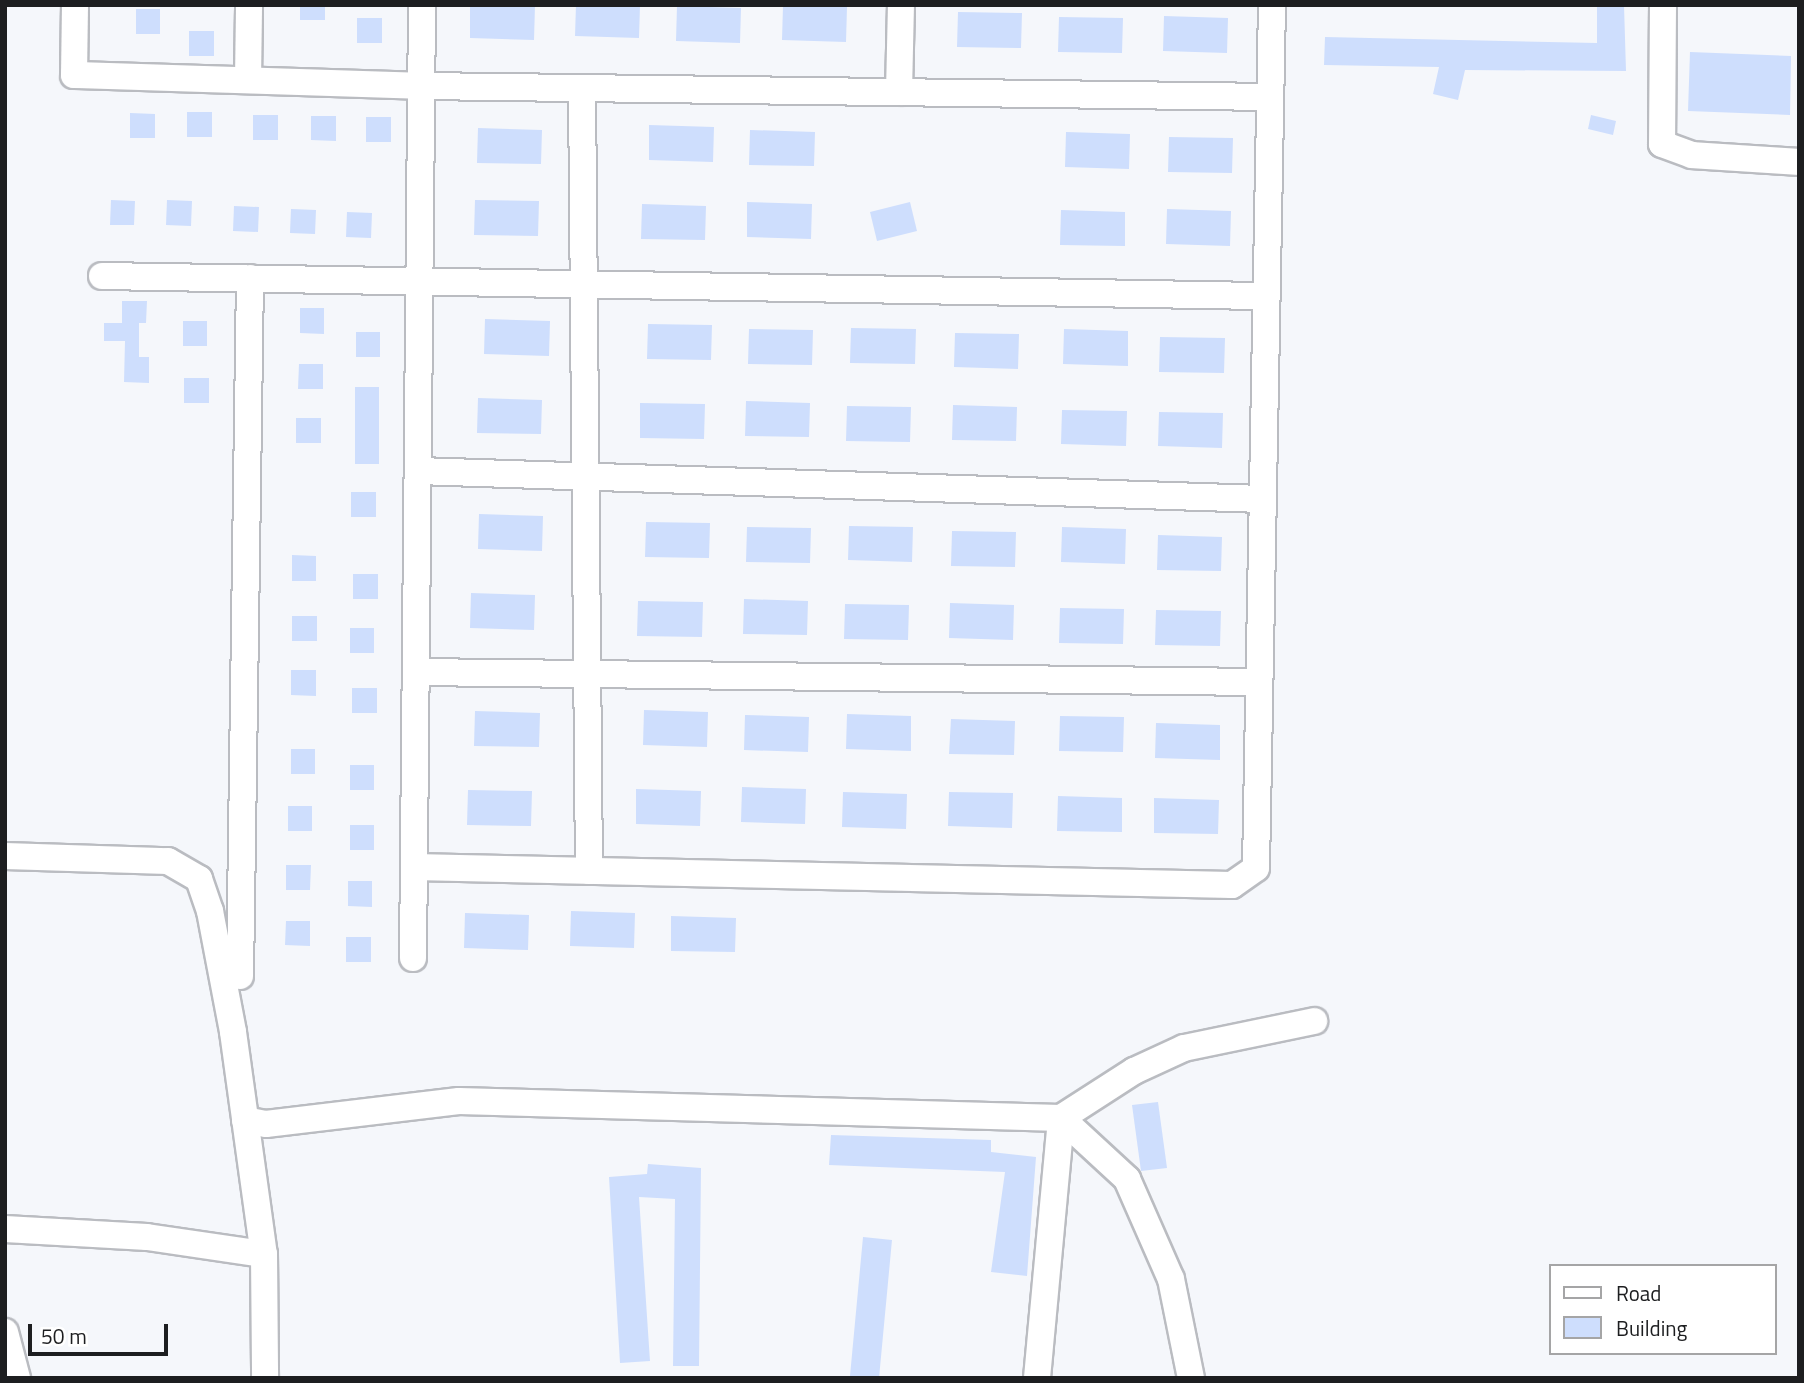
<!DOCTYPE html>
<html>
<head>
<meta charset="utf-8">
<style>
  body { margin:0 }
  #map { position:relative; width:1804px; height:1383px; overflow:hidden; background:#f5f7fb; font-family:"Titillium Web",sans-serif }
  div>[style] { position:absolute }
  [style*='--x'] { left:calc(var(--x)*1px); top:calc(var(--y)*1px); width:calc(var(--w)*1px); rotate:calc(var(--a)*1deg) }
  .building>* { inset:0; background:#cedefd }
  .roads { filter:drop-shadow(2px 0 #babcc1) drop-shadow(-2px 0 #babcc1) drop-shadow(0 2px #babcc1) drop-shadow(0 -2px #babcc1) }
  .minor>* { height:26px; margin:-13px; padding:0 13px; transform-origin:13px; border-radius:13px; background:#fff }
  span { translate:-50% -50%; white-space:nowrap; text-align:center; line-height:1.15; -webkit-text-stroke:5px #fff; paint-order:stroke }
  .frame { position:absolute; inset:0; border:7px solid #1d1e20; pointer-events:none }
  .legend { position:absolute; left:1549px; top:1264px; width:228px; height:91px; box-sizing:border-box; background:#fff; border:2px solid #a5a5a6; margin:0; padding:9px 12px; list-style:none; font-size:21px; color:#1d1e20 }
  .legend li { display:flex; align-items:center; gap:14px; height:35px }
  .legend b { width:35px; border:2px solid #a5a5a6 }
  .scale { position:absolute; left:28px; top:1324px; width:140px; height:32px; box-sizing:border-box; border:4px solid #1d1e20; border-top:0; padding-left:9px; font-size:21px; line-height:24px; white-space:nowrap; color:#1d1e20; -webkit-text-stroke:5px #fff; paint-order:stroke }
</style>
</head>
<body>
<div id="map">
  <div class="building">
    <i style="clip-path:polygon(300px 5px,325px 5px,325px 20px,300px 20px)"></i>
    <i style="clip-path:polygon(470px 5px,535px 5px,534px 40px,470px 38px)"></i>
    <i style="clip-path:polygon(576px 5px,640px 5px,639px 38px,575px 36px)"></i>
    <i style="clip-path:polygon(1597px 5px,1624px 5px,1626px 71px,1465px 70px,1458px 100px,1433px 94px,1439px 67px,1324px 65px,1325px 37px,1597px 43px)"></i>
    <i style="clip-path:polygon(677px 6px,741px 8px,740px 43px,676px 41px)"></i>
    <i style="clip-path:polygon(783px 6px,847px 7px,846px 42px,782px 40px)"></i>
    <i style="clip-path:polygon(136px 9px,160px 9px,160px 34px,136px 34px)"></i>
    <i style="clip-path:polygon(958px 12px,1022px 13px,1021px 48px,957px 47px)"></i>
    <i style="clip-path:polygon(1164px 16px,1228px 18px,1227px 53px,1163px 51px)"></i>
    <i style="clip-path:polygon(1059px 17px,1123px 18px,1122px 53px,1058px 52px)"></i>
    <i style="clip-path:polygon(357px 18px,382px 18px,382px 43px,357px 43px)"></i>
    <i style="clip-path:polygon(189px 31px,214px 31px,214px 56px,189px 56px)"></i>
    <i style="clip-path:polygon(1690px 52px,1791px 56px,1790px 115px,1688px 111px)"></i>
    <i style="clip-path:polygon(187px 112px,212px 112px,212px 137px,187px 137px)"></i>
    <i style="clip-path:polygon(130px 113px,155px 114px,155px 138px,130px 138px)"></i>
    <i style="clip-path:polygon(253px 115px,278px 115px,278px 140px,253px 140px)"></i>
    <i style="clip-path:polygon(1591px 115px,1616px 121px,1613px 135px,1588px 129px)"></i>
    <i style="clip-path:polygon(311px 116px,336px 116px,336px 141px,311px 140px)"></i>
    <i style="clip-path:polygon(366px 117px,391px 117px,391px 142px,366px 142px)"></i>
    <i style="clip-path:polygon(649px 125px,714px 127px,713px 162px,649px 160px)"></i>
    <i style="clip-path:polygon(478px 128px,542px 130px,541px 164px,477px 163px)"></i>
    <i style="clip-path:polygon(750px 130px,815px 132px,814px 166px,749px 165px)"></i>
    <i style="clip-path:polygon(1066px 132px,1130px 134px,1129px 169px,1065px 167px)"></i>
    <i style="clip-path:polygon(1169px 137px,1233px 138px,1232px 173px,1168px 172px)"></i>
    <i style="clip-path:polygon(111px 200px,135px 201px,134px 225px,110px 225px)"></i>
    <i style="clip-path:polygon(167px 200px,192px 201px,191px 226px,166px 225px)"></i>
    <i style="clip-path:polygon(475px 200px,539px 201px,538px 236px,474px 235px)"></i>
    <i style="clip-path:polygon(747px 202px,812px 204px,811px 239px,747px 237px)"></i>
    <i style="clip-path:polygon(910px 202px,917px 231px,877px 241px,870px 212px)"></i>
    <i style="clip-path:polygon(642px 204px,706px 206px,705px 240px,641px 239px)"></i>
    <i style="clip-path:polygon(234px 206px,259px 207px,258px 232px,233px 231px)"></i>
    <i style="clip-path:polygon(291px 209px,316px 210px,315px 234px,290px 233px)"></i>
    <i style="clip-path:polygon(1167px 209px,1231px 211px,1230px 246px,1166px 244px)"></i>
    <i style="clip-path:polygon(1061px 210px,1125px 212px,1125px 246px,1060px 245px)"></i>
    <i style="clip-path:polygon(347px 212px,372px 213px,371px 238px,346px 237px)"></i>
    <i style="clip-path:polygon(122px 301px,147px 301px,146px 323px,139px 323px,139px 357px,149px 357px,149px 383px,124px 382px,125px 341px,104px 341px,104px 323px,122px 323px)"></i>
    <i style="clip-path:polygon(300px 308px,324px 308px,324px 334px,300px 333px)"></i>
    <i style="clip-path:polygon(485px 319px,550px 321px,549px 356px,484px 354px)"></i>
    <i style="clip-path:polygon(183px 321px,207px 321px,207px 346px,183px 346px)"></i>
    <i style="clip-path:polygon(648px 324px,712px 325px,711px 360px,647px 359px)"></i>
    <i style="clip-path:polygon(851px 328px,916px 329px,915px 364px,850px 363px)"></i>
    <i style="clip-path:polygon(749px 329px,813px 330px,812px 365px,748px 364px)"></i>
    <i style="clip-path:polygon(1064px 329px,1128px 331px,1128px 366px,1063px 364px)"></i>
    <i style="clip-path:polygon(356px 332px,380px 332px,380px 357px,356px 357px)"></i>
    <i style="clip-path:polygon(955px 333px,1019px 334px,1018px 369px,954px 367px)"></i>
    <i style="clip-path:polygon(1160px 337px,1225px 338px,1224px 373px,1159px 372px)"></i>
    <i style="clip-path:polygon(299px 364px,323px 364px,323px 389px,298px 389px)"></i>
    <i style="clip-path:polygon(184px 378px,209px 378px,209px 403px,184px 403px)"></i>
    <i style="clip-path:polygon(355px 387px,379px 387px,379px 464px,355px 464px)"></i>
    <i style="clip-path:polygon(478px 398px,542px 400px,541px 434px,477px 433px)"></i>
    <i style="clip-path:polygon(746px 401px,810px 403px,809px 437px,745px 436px)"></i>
    <i style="clip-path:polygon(640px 403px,705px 404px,704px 439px,640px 438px)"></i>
    <i style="clip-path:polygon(953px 405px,1017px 407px,1016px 441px,952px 440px)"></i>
    <i style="clip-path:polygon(847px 406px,911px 407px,910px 442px,846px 441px)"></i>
    <i style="clip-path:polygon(1062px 410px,1127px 411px,1126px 446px,1061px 444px)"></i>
    <i style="clip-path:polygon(1159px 412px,1223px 413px,1222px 448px,1158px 446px)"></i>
    <i style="clip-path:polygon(296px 418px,321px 418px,321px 443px,296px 443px)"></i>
    <i style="clip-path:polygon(351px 492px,376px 492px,376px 517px,351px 517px)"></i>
    <i style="clip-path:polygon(479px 514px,543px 516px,542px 551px,478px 549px)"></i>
    <i style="clip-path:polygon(646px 522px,710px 523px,709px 558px,645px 557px)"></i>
    <i style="clip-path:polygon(849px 526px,913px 527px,912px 562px,848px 560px)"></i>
    <i style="clip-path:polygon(747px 527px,811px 528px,810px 563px,746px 562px)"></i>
    <i style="clip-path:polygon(1062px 527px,1126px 529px,1125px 564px,1061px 562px)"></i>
    <i style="clip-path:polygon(952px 531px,1016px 532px,1015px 567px,951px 566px)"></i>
    <i style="clip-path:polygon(1158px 535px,1222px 537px,1221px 571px,1157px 570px)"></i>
    <i style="clip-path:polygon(292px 555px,316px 556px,316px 581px,292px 581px)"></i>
    <i style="clip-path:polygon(353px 574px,378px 574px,378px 599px,353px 599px)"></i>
    <i style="clip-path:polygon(471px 593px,535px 595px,534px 630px,470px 628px)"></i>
    <i style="clip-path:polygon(744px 599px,808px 601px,807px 635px,743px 634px)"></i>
    <i style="clip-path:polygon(638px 601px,703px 602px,702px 637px,637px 636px)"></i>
    <i style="clip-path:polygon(950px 603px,1014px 605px,1013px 640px,949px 638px)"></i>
    <i style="clip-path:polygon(845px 604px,909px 605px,908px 640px,844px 639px)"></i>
    <i style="clip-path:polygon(1060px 608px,1124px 609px,1123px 644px,1059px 643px)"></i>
    <i style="clip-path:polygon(1156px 610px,1221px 611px,1220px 646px,1155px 645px)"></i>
    <i style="clip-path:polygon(292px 616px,317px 616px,317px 641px,292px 641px)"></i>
    <i style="clip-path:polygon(350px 628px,374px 628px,374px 653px,350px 653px)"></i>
    <i style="clip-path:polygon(291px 670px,316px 670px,316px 696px,291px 695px)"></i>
    <i style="clip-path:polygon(352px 688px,377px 688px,377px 713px,352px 713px)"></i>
    <i style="clip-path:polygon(644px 710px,708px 712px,707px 747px,643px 745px)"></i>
    <i style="clip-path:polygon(475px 711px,540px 713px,539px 747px,474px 746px)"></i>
    <i style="clip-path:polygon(847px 714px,911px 716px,911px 751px,846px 749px)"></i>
    <i style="clip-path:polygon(745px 715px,809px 717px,808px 752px,744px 750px)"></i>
    <i style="clip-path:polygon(1060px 716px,1124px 717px,1123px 752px,1059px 751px)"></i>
    <i style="clip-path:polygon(951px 719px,1015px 721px,1014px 755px,949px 754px)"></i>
    <i style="clip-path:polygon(1156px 723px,1220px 725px,1220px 760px,1155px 758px)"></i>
    <i style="clip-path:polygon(291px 749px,315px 749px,315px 774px,291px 774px)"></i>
    <i style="clip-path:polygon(350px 765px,374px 765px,374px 790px,350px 790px)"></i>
    <i style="clip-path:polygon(742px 787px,806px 789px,805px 824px,741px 822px)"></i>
    <i style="clip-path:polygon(636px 789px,701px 791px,700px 826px,636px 824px)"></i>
    <i style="clip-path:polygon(468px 790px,532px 791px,531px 826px,467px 825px)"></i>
    <i style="clip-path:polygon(843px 792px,907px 794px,906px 829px,842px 827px)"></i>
    <i style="clip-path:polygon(949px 792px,1013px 793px,1012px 828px,948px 826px)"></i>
    <i style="clip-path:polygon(1058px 796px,1122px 798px,1122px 832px,1057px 831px)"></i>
    <i style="clip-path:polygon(1154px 798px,1219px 800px,1218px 834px,1154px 833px)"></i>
    <i style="clip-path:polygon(288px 806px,312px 806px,312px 831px,288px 831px)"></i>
    <i style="clip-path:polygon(350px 825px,374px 825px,374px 850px,350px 850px)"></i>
    <i style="clip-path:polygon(286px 865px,311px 865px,310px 890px,286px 890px)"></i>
    <i style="clip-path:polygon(348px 881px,372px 881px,372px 907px,348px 906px)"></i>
    <i style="clip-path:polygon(571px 911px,635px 913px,634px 948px,570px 946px)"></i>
    <i style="clip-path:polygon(465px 913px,529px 915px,528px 950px,464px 948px)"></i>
    <i style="clip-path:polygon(671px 916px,736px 918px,735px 952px,671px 951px)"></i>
    <i style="clip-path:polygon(286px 921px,310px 921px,310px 946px,285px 945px)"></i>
    <i style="clip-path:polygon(346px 937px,371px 937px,371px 962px,346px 962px)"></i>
    <i style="clip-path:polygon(1158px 1102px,1167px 1168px,1141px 1171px,1132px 1105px)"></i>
    <i style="clip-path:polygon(831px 1135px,991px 1140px,991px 1152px,1036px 1157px,1027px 1276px,991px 1272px,1005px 1172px,829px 1165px)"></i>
    <i style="clip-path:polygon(648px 1164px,701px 1168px,699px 1366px,673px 1366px,675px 1199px,639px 1197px,650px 1361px,620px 1363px,609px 1177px,647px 1174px)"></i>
    <i style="clip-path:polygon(863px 1237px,892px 1240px,879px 1378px,850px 1376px)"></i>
  </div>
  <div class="roads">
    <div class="minor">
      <i style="--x:75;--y:5;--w:70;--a:90.8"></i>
      <i style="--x:74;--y:75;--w:347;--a:1.8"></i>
      <i style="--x:421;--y:86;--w:849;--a:0.74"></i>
      <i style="--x:1663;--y:5;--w:139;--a:90.4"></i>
      <i style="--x:1662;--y:144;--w:32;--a:20"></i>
      <i style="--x:1692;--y:155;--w:107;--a:3.7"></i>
      <i style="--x:248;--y:80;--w:75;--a:-89.2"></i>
      <i style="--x:582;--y:88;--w:783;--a:89.49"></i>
      <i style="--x:899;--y:92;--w:87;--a:-88.7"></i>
      <i style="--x:102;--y:276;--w:1163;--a:0.99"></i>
      <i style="--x:418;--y:471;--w:844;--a:1.9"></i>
      <i style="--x:416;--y:672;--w:843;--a:0.68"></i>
      <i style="--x:5;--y:856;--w:163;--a:1.8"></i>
      <i style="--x:168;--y:861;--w:36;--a:30"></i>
      <i style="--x:199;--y:879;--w:34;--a:71"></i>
      <i style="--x:210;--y:911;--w:123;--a:79.2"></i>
      <i style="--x:233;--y:1032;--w:224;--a:82.1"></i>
      <i style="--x:264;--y:1254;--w:124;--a:89.5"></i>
      <i style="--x:414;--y:867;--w:818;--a:1.26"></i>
      <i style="--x:1232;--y:885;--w:29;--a:-35"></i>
      <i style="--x:1256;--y:868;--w:863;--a:-88.94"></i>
      <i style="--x:413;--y:958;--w:953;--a:-89.46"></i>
      <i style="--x:240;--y:976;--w:698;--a:-89.18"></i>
      <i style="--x:1061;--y:1118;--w:90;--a:42.7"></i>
      <i style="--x:1127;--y:1179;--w:109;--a:66.3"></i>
      <i style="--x:1171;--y:1279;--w:101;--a:78.6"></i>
      <i style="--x:245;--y:1120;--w:21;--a:11"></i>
      <i style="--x:266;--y:1124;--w:194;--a:-6.8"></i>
      <i style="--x:459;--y:1101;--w:602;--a:1.62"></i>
      <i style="--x:1061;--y:1118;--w:87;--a:-32.8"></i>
      <i style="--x:1134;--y:1071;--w:55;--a:-24.7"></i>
      <i style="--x:1184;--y:1048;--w:133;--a:-11.7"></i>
      <i style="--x:5;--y:1229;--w:142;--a:3.2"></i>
      <i style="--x:147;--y:1237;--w:118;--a:8.3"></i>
      <i style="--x:5;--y:1332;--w:48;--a:75.4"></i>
      <i style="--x:1037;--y:1378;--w:261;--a:-84.7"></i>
    </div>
  </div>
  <div class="frame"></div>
  <ul class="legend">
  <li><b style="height:9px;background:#fff"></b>Road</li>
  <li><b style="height:19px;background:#cedefd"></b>Building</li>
  </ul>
  <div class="scale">50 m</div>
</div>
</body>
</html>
